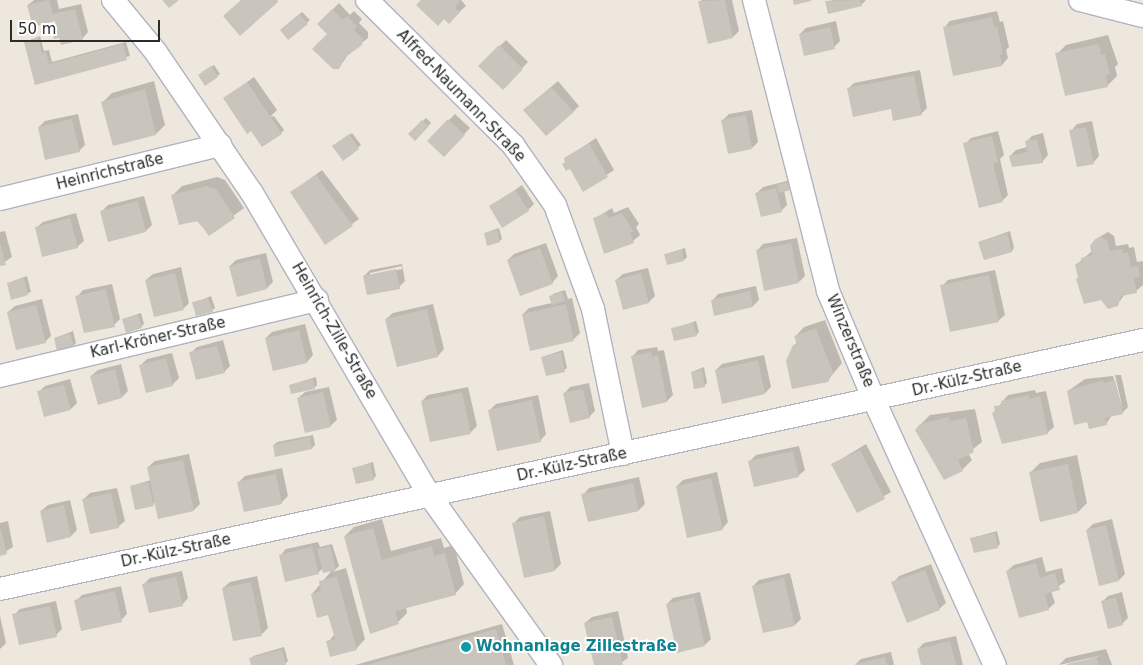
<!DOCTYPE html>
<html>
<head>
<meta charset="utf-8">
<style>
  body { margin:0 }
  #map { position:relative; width:1143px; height:665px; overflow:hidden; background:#ede7dd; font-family:"DejaVu Sans",sans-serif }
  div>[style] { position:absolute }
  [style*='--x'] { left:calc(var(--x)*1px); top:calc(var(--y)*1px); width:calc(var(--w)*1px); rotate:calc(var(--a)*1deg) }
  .shadow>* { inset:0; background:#0003 }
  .building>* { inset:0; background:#c9c5bc }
  .roads { filter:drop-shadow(1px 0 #b1b3bf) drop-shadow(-1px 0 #b1b3bf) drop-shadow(0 1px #b1b3bf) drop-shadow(0 -1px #b1b3bf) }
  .minor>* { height:22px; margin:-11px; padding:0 11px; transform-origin:11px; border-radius:11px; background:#fff }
  .dots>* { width:14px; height:14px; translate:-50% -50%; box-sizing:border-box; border:2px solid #fff; border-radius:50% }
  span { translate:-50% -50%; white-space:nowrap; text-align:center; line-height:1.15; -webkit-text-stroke:4px #fff; paint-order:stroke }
  .street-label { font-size:15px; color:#2b2b2b }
  .culture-label { font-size:15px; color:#0d838f; font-weight:700 }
  .left { translate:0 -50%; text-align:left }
  .scale { position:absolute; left:10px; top:20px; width:150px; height:22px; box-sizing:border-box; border:2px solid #2b2b2b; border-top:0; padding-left:6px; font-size:15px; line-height:18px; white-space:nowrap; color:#2b2b2b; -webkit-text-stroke:4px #fff; paint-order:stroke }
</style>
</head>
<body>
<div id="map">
  <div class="shadow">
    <i style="clip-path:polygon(34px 0,57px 0,59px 9px,81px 4px,88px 32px,82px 39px,60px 37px,52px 28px,57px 24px,56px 20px,28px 5px)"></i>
    <i style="clip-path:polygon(422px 0,461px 0,466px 6px,455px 16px,444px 18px)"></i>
    <i style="clip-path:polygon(701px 0,732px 0,739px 31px,733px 37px)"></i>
    <i style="clip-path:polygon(828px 0,866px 0,861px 5px)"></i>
    <i style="clip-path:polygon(339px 3px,350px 15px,354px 11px,362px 19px,359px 23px,368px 32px,368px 38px,349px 53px,339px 68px,329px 34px,319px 24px)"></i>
    <i style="clip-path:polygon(997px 11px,1000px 22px,1003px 21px,1009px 47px,1006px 50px,1008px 58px,1002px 65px,944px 28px,950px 21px)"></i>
    <i style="clip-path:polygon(302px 12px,310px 20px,288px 39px,281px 30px)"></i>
    <i style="clip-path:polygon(836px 21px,840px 41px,834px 47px,800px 34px,806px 28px)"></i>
    <i style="clip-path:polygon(1108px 35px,1118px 64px,1115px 67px,1117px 76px,1108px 85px,1066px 95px,1057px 54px,1066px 45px)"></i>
    <i style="clip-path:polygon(40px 36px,44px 51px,49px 50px,52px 62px,126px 42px,130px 56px,36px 83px,25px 42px)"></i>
    <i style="clip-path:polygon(506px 40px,528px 62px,503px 88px,480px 66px)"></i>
    <i style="clip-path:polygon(214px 65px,220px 74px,217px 76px,202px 72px)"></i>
    <i style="clip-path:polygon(920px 70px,927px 108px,921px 114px,848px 89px,854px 83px)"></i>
    <i style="clip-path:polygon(254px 77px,277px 110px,270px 117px,274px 116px,284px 130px,281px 133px,225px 98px)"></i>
    <i style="clip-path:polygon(154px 81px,165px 125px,156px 134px,114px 145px,103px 102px,112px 93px)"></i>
    <i style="clip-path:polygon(558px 81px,579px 106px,573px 112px,531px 104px)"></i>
    <i style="clip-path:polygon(752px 110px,758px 142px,752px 148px,723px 120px,729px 114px)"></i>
    <i style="clip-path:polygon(78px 114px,85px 145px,79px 151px,39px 127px,45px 121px)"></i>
    <i style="clip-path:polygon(455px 114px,470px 128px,444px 155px,429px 141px)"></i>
    <i style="clip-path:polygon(426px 118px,431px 123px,415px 139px,410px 134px)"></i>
    <i style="clip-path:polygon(1092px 121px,1099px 156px,1093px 163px,1071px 131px,1077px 124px)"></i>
    <i style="clip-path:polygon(998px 131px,1004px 155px,1000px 159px,1008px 195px,1002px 201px,965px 144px,971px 138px)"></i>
    <i style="clip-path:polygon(352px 133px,361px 145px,343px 159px,337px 144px)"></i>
    <i style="clip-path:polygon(1043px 133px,1048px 155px,1042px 162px,1010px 156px,1016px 150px,1027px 147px,1026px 142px,1032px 136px)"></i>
    <i style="clip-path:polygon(596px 138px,614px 170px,584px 190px,565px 159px)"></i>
    <i style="clip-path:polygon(322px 170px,359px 219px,326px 243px,292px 192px)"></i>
    <i style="clip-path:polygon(217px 177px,225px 180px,244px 208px,209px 234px,173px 195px,182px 186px)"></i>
    <i style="clip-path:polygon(791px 180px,784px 190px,787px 205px,781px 211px,757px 193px,763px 187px)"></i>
    <i style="clip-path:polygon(522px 185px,534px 204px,528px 210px,491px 207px)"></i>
    <i style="clip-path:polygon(144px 196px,152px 225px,146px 231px,102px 211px,108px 205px)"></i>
    <i style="clip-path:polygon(628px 207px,639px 224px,636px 227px,640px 235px,633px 241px,605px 253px,594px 219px,612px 208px,614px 213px)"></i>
    <i style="clip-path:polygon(76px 213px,84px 241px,77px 247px,36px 228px,43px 222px)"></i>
    <i style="clip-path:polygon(499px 228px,502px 239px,499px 241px,485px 233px)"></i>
    <i style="clip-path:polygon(5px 231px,12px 257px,0 265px,0 232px)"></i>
    <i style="clip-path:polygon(1010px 231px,1014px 248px,1012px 251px,979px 242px)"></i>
    <i style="clip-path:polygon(1108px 232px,1114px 236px,1116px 246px,1128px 244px,1129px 248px,1134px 247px,1137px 262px,1143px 261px,1143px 285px,1136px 291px,1125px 294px,1117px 305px,1079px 277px,1077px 264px,1092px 251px,1096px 239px)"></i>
    <i style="clip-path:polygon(797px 238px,805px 276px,799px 282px,757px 251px,763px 244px)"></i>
    <i style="clip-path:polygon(546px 243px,558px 276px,552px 283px,508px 260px,514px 254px)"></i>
    <i style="clip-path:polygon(685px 248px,687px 257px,684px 260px,666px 254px)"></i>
    <i style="clip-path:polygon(266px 253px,273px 282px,267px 288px,230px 266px,236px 260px)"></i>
    <i style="clip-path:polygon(evenodd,402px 264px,405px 281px,399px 287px,364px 276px,370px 270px,402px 264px,402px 266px,402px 269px,370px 276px,370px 273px,402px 266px)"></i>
    <i style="clip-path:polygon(181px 267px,189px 303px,183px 309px,146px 280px,153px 274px)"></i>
    <i style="clip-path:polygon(648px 268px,655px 296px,649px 302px,624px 309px,616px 280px,623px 274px)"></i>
    <i style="clip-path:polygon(995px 270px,1005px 315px,998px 321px,942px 286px,948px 280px)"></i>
    <i style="clip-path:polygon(27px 276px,31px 292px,12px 298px,8px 283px)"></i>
    <i style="clip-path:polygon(112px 284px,120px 319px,114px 325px,77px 297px,83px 290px)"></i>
    <i style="clip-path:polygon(756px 286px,759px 300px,753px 306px,712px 301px,718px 294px)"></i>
    <i style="clip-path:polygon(565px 290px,568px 299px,572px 298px,580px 333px,573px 340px,523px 314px,529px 308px,552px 303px,553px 294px)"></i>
    <i style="clip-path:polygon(211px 296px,215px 308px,212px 310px,194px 303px)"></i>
    <i style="clip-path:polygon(42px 299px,51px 336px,45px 342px,8px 312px,15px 306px)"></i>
    <i style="clip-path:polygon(433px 304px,444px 349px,438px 356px,386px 319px,393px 313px)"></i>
    <i style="clip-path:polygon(141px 313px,144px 324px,141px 327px,123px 319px)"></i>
    <i style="clip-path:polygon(825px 320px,842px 363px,827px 381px,794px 346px,797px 342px,795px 337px,804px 327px)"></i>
    <i style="clip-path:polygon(696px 321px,699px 332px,696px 335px,673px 329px)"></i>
    <i style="clip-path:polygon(305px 324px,313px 355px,307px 362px,273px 370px,266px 338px,272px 332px)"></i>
    <i style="clip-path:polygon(73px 331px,76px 343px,73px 346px,55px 338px)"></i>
    <i style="clip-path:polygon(223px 340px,230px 366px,224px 372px,191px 353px,197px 347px)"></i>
    <i style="clip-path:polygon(657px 347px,658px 351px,664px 350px,673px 395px,667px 401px,643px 406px,632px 357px,638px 350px)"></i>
    <i style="clip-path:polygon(563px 350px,567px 368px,564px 370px,542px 357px)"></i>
    <i style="clip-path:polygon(172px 353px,179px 378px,172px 385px,140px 366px,147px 359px)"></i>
    <i style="clip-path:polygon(764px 355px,771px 387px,765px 393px,716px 370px,722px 364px)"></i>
    <i style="clip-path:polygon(121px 364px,128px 391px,122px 397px,91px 376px,98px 370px)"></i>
    <i style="clip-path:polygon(704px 367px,707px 383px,704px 386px,692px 372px)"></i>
    <i style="clip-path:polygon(1115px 375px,1121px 375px,1128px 407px,1122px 413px,1112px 415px,1106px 424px,1088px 420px,1068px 391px,1085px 379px,1113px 376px,1123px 410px)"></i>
    <i style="clip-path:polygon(316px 377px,317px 385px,315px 387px,290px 385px)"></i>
    <i style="clip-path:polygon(70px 379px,77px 403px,71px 409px,39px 392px,45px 386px)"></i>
    <i style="clip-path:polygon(589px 383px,595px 411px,589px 417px,564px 394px,570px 387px)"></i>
    <i style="clip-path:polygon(329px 387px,337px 420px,330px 426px,298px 398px,305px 392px)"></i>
    <i style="clip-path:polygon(468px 387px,477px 426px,471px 432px,422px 401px,428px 395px)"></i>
    <i style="clip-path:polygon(1035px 390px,1036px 393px,1046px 391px,1054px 427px,1047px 433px,993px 413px,1008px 395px)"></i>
    <i style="clip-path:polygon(538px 395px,546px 434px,540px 441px,490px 410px,496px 404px)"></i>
    <i style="clip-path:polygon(975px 409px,982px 442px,968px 453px,972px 460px,962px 470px,921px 424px,930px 415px)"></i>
    <i style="clip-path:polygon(313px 435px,315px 445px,312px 448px,276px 455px,274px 445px,277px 442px)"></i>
    <i style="clip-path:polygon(866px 444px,891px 492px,857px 512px,833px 464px)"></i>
    <i style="clip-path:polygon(799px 446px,805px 470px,798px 476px,750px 461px,756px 455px)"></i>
    <i style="clip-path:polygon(189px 454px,200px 504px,194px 510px,155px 502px,153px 504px,131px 486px,151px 480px,148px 467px,155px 461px)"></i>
    <i style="clip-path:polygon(1077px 455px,1087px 503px,1078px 512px,1031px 472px,1040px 463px)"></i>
    <i style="clip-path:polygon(373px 462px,376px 476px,373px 479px,354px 468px)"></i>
    <i style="clip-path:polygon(282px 468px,288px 496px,281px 503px,239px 482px,245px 476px)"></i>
    <i style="clip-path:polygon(717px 472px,728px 522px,722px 529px,677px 486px,683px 480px)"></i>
    <i style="clip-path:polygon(639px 477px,645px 504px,639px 510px,589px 521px,583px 495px,589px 488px)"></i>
    <i style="clip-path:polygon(117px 488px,125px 521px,118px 527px,84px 499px,90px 493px)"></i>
    <i style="clip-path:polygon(70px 500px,77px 530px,71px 536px,48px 541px,41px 511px,48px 505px)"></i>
    <i style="clip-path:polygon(550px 511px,561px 564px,555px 570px,514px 523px,520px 517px)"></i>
    <i style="clip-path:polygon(382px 519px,391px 551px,441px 538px,444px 548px,454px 545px,464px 584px,455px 594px,406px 607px,407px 613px,398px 622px,345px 536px,354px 527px)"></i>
    <i style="clip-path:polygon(1112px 519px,1125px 574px,1119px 580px,1087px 530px,1093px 524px)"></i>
    <i style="clip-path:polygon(8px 521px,13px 547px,0 555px,0 523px)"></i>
    <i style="clip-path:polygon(997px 531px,1000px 544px,997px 547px,972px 538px)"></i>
    <i style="clip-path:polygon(318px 542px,320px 547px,332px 544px,339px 566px,333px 572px,346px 568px,365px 639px,356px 649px,328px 642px,335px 634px,329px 614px,312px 594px,333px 569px,323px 568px,318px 573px,280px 556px,286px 549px)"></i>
    <i style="clip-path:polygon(1042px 557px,1046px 572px,1062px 568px,1065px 582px,1051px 591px,1055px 603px,1048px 609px,1007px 571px,1014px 565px)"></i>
    <i style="clip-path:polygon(931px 564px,946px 603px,939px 609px,893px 583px,899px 576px)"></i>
    <i style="clip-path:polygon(182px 571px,188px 598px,182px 605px,144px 584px,150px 578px)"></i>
    <i style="clip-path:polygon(790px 573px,801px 619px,795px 625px,753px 586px,759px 580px)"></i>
    <i style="clip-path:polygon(257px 576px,268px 628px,262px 634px,223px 588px,230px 582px)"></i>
    <i style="clip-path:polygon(121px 586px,127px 614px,121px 620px,76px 601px,82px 595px)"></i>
    <i style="clip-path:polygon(700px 592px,711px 639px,705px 645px,667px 604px,673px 598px)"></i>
    <i style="clip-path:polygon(1122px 592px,1128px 618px,1122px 624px,1102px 602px,1108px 596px)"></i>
    <i style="clip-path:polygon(56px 601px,62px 629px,56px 635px,14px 615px,20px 609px)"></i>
    <i style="clip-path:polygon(618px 611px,628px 658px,618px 665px,595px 665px,585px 623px,592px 617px)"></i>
    <i style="clip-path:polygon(0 616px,6px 643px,0 649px)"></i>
    <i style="clip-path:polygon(502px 624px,514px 665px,355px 665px)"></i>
    <i style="clip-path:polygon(956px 636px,963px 665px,922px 665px,918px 649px,924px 643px)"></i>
    <i style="clip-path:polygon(284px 647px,288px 661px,285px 664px,252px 665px,253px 656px)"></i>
    <i style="clip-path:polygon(1106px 649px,1112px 665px,1069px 665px,1103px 655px,1059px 665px,1066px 658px)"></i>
    <i style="clip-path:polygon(891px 652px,894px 665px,855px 665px,861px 659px)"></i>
  </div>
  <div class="building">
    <i style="clip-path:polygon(49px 0,53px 14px,75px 9px,83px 40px,61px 45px,59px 38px,54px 39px,51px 28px,56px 27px,55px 21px,33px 27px,27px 5px)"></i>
    <i style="clip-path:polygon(162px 0,179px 0,169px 8px)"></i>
    <i style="clip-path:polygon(241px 0,277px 0,278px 2px,240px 36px,223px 16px)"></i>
    <i style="clip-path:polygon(421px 0,460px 0,455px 8px,460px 12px,449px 24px,444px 19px,438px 26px,416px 5px)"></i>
    <i style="clip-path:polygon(725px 0,733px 38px,708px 44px,698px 1px)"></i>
    <i style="clip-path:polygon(793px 0,811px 0,811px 1px,794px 5px)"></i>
    <i style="clip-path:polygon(860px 0,862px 6px,828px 14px,825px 1px)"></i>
    <i style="clip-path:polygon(332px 9px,343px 20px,347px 16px,357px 26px,354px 30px,363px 39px,362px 45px,344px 58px,339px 69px,333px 69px,312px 49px,327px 34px,317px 24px)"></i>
    <i style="clip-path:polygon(299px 14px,308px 24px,288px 40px,280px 30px)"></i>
    <i style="clip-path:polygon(992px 17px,994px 27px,997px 27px,1003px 54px,1000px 55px,1002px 66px,953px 76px,943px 27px)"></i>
    <i style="clip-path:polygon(830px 27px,835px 49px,804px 56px,799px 34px)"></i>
    <i style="clip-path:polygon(38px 38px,42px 53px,46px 52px,49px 64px,123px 44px,127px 60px,35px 85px,24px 42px)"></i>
    <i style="clip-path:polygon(1099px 44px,1101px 55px,1105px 54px,1110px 74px,1106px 75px,1108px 87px,1065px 96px,1055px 53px)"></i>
    <i style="clip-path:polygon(499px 45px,523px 69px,503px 90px,478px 66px)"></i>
    <i style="clip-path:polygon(211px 66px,218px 77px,205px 86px,198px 75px)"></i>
    <i style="clip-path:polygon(914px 75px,922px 115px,893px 121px,891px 109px,853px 117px,847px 88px)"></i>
    <i style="clip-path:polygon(247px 82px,282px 134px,262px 147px,251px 131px,247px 134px,223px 98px)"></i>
    <i style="clip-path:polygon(551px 87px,574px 112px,546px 136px,523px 110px)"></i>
    <i style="clip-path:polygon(145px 89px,156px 135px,113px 146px,101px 102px)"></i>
    <i style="clip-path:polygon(746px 115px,752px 149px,728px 154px,721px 120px)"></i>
    <i style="clip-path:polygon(72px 119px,80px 152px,45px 160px,38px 127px)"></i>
    <i style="clip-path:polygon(448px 119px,465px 135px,444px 157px,427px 141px)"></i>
    <i style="clip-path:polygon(422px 120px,429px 126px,415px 141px,408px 134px)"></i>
    <i style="clip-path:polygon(1086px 127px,1094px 164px,1077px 167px,1069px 130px)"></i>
    <i style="clip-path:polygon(349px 134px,359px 149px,343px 161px,332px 146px)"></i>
    <i style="clip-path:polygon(992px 136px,998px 162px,993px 164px,1003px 202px,979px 208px,963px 143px)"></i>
    <i style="clip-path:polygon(1037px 139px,1043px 163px,1012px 167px,1009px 156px,1027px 152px,1025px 141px)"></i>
    <i style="clip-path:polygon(589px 143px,608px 177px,583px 192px,570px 169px,566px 171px,562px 164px,565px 162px,564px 158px)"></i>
    <i style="clip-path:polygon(316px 175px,353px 226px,325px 245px,290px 192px)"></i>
    <i style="clip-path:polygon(789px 182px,791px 190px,779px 193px,777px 185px)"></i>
    <i style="clip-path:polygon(207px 186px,216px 189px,235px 218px,209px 236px,198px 221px,179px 225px,171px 195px)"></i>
    <i style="clip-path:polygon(776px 188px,782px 212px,761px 217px,755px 193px)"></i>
    <i style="clip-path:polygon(515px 190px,529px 211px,502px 228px,489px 206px)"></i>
    <i style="clip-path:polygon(138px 201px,146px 232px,108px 242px,100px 211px)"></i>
    <i style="clip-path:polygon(606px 213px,608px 218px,622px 213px,634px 232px,630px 233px,634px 243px,604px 254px,593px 218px)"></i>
    <i style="clip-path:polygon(70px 218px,78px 248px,42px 257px,35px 227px)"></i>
    <i style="clip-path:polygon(497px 230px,500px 242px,487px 246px,484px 233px)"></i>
    <i style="clip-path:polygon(1007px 233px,1012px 252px,984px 260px,978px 242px)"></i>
    <i style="clip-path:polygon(1102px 237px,1108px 242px,1110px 251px,1122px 249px,1123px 253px,1128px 252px,1131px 267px,1138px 266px,1140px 276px,1134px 278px,1137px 293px,1121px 296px,1118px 306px,1108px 309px,1101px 300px,1084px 304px,1076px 279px,1078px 278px,1075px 264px,1082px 262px,1081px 258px,1092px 255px,1090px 246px,1095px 239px)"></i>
    <i style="clip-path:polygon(0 242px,6px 265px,0 266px)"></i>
    <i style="clip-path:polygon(791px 243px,799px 283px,764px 291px,756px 250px)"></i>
    <i style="clip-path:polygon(540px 248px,553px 284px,520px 296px,507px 260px)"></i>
    <i style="clip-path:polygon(682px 250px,684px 261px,667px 265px,664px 254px)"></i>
    <i style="clip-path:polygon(260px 258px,267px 289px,237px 297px,229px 266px)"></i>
    <i style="clip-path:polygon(396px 269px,400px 289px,367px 295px,363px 276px)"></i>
    <i style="clip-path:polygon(175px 273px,184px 310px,154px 317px,145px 280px)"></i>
    <i style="clip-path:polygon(641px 273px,649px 303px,623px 310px,615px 280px)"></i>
    <i style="clip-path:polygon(989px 275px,999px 322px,950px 332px,940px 285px)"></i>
    <i style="clip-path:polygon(24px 278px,28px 295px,11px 300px,7px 283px)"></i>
    <i style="clip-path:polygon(106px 289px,115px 327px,84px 333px,75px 296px)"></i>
    <i style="clip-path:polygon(750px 291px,753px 307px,714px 316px,711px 300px)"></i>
    <i style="clip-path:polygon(562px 292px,565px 301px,552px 305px,549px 296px)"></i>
    <i style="clip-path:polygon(208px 298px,213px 312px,196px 316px,192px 302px)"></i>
    <i style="clip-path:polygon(566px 304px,574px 341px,530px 351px,522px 314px)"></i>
    <i style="clip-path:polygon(36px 305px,46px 343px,16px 350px,7px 312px)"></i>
    <i style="clip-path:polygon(427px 309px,438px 357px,397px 367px,385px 319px)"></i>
    <i style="clip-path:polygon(138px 315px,142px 328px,126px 333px,122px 319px)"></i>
    <i style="clip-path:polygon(693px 323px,697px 336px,674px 341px,671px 328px)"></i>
    <i style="clip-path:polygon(816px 328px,833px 373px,828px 382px,792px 389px,786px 361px,793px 345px,797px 344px,794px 336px)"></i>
    <i style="clip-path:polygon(299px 330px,307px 363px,273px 371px,265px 338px)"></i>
    <i style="clip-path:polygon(70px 333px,74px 347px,57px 352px,54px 338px)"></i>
    <i style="clip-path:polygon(217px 346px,225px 373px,196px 380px,189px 352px)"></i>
    <i style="clip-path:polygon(561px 352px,565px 372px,546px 376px,541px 357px)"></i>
    <i style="clip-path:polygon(651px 352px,652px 357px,658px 355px,667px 402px,642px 408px,631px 356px)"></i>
    <i style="clip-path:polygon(166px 358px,173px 386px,146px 393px,139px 365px)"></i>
    <i style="clip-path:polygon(758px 360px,765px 394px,722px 404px,715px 370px)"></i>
    <i style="clip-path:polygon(115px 369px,122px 398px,98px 405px,90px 376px)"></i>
    <i style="clip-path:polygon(702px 370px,705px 387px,694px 389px,691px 372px)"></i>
    <i style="clip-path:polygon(313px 379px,315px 389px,291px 394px,289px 385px)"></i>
    <i style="clip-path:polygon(1103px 380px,1104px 383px,1115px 380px,1123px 414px,1105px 418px,1107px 425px,1089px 429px,1087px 422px,1074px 425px,1067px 391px)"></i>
    <i style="clip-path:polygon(64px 385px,71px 410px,44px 417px,37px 391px)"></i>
    <i style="clip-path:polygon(583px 389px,590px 418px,570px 423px,563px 393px)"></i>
    <i style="clip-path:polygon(323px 392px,331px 427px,305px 433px,297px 398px)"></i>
    <i style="clip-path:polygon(462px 392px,471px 434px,430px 442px,421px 401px)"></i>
    <i style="clip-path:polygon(1029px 395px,1030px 399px,1040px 396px,1048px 434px,1002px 444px,992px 413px,995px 412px,994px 406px,1001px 405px,1001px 401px)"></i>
    <i style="clip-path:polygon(532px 400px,541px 442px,497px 451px,488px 410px)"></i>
    <i style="clip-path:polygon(949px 417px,950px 421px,966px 418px,974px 452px,958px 460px,963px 471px,944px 480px,915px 430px,920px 424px)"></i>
    <i style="clip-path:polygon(310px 437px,312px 449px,275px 457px,273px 445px)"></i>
    <i style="clip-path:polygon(860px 450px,885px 499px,857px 513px,831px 464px)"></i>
    <i style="clip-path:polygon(793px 451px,799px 477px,754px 487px,748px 461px)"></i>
    <i style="clip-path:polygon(183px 460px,194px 511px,158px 519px,147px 467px)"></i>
    <i style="clip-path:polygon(370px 464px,374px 480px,356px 484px,352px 468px)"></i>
    <i style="clip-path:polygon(1068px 464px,1078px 513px,1040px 522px,1029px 472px)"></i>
    <i style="clip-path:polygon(276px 474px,282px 504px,244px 512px,237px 482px)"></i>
    <i style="clip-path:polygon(711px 478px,723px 530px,687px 538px,676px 486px)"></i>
    <i style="clip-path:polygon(148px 482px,154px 506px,135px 510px,130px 486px)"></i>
    <i style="clip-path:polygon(633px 483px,639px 511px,588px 522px,581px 494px)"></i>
    <i style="clip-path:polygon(111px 493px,119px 528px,90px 534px,82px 499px)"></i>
    <i style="clip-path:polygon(64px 505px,71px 537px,47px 543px,40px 511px)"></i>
    <i style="clip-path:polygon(544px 516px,555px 571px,524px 578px,512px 523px)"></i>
    <i style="clip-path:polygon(1106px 525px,1119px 581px,1099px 586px,1086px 530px)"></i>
    <i style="clip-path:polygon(0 527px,7px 554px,0 556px)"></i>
    <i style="clip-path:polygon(373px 528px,382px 560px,432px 546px,434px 556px,445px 553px,456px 595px,395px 611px,399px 624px,370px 634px,344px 536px)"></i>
    <i style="clip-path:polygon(995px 533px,998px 548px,974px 553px,970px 538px)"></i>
    <i style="clip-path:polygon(330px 546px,336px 570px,323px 573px,317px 549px)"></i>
    <i style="clip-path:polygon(312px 547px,319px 574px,285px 582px,279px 555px)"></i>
    <i style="clip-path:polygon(1036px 563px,1040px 578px,1055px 573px,1060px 590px,1045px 594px,1049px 610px,1019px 618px,1006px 571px)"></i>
    <i style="clip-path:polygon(925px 570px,940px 610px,907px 623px,891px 582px)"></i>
    <i style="clip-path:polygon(176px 577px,183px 606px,149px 613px,142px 584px)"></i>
    <i style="clip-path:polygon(337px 577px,357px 650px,330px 657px,326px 641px,335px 639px,328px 615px,317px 618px,311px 594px,321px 591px,319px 581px)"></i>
    <i style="clip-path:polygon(784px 578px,795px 626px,763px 633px,752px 586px)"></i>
    <i style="clip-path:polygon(251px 582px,262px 636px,233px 641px,222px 588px)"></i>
    <i style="clip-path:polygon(115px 591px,122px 622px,81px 631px,74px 600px)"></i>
    <i style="clip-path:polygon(694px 597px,705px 646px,677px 653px,666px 604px)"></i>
    <i style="clip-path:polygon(1116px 598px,1123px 625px,1108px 629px,1101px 601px)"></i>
    <i style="clip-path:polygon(50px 606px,57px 637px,19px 645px,12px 614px)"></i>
    <i style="clip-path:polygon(612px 617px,623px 665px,594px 665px,584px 623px)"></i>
    <i style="clip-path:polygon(496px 629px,506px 665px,370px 665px,370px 664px)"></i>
    <i style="clip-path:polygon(950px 641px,956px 665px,921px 665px,917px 649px)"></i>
    <i style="clip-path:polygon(282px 649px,286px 665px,251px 665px,249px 658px)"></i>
    <i style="clip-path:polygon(885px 657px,887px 665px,856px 665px,856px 664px)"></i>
    <i style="clip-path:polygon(1097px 657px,1098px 665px,1067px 665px,1067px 664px)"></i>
  </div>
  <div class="roads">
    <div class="minor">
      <i style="--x:113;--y:0;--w:66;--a:50.5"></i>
      <i style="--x:155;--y:51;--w:172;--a:55.7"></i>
      <i style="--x:252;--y:193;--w:351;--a:59.6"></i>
      <i style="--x:430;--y:496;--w:208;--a:54.4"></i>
      <i style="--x:367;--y:0;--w:206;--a:44.8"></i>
      <i style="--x:513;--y:145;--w:73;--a:55"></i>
      <i style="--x:555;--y:205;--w:111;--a:69.9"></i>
      <i style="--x:593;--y:309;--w:148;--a:78.3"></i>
      <i style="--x:754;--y:0;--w:300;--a:75.7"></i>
      <i style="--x:828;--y:291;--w:118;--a:67.1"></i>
      <i style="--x:874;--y:400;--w:291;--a:65.5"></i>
      <i style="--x:1080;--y:0;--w:65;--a:14.3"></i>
      <i style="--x:0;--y:199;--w:227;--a:-13.8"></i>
      <i style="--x:0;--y:376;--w:326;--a:-13.5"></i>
      <i style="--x:0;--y:589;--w:1170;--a:-12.29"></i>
    </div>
  </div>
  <div class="dots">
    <i style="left:466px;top:647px;background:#0f9aa8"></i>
  </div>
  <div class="street-label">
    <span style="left:461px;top:96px;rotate:46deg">Alfred-Naumann-Straße</span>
    <span style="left:110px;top:172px;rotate:-14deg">Heinrichstraße</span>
    <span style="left:334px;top:331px;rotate:60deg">Heinrich-Zille-Straße</span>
    <span style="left:158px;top:338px;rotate:-13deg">Karl-Kröner-Straße</span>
    <span style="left:850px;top:341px;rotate:67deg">Winzerstraße</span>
    <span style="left:967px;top:379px;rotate:-13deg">Dr.-Külz-Straße</span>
    <span style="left:572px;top:465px;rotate:-12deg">Dr.-Külz-Straße</span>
    <span style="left:176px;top:551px;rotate:-12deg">Dr.-Külz-Straße</span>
  </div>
  <div class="culture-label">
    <span class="left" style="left:476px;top:647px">Wohnanlage Zillestraße</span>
  </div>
  <div class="scale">50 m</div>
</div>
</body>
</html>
